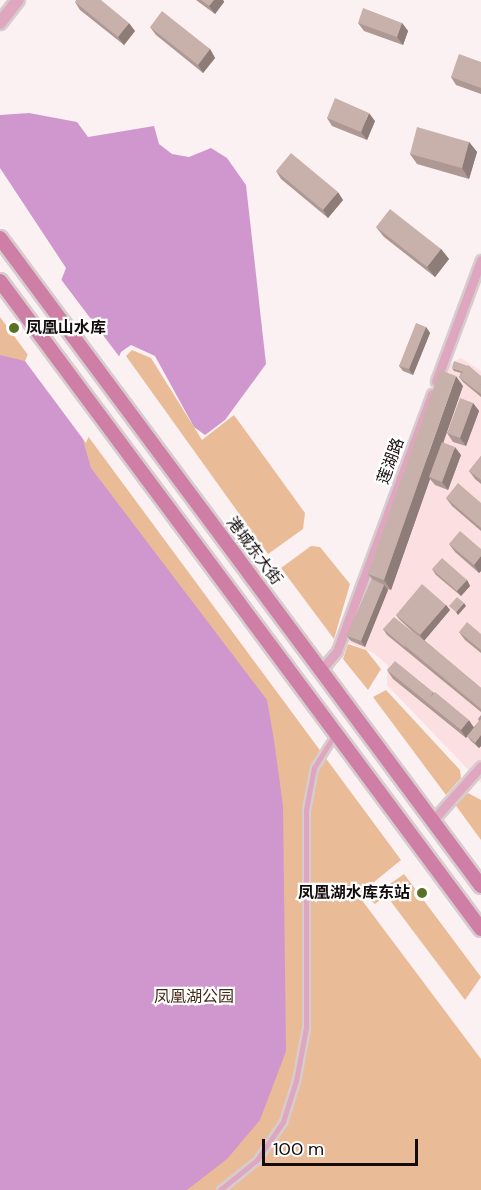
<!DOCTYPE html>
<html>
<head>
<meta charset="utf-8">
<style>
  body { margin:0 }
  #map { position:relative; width:481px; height:1190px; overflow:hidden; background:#fcf1f2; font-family:"DM Sans","Noto Sans SC",sans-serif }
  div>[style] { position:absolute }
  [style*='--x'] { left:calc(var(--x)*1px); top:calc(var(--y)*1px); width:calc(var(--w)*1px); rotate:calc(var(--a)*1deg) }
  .built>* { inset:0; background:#fcdfe1 }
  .green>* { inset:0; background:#eabb97 }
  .water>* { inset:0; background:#d097ce }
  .pier>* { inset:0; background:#fcf1f2 }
  .roads { filter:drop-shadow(2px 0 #d7cccd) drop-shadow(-2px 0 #d7cccd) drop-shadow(0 2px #d7cccd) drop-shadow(0 -2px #d7cccd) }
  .service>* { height:4.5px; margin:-2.25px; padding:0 2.25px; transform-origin:2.25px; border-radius:2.25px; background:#dea7bf }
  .minor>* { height:9px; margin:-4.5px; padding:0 4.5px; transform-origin:4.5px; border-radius:4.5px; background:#dea7bf }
  .tertiary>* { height:12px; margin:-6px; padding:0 6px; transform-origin:6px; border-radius:6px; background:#dea7bf }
  .secondary>* { height:14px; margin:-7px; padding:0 7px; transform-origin:7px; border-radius:7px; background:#cf7fa5 }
  .wall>* { inset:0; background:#ad9893 }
  .shaded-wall>* { inset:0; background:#8d7c78 }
  .building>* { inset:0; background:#c9b1ab }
  .dots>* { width:16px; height:16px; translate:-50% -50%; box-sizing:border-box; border:3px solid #fff; border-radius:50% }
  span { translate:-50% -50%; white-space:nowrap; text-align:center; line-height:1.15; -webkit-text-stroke:4.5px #fff; paint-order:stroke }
  .poi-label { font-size:16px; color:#140c0c; font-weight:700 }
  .left { translate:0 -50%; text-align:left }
  .right { translate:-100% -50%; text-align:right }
  .street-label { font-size:16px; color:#140c0c }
  .park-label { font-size:16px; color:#432813 }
  .scale { position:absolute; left:262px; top:1139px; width:156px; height:27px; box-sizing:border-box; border:3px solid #140c0c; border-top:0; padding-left:8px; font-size:18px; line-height:21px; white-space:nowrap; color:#140c0c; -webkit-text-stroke:4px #fff; paint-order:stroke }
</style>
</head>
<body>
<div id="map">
  <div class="built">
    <i style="clip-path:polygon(461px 358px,481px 371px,481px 783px,387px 685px,388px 666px,374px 653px,346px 641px,450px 364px)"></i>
  </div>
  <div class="green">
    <i style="clip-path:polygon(0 317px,401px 860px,358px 895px,481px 1059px,481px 1190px,0 1190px)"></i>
    <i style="clip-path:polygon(132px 350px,151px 358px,202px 440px,234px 415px,305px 513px,303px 529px,268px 554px,126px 356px)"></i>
    <i style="clip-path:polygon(311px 546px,320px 547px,350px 584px,334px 639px,281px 568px)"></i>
    <i style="clip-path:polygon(348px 644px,366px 650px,381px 669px,368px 690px,343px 659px)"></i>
    <i style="clip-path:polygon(386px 690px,460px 770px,461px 778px,446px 795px,373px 697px)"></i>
    <i style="clip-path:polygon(468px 793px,481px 800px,481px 840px,454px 803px)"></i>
    <i style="clip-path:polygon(404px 874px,481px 977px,465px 1000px,386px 895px,375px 904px,369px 899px)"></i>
  </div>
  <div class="water">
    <i style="clip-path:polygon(29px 113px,77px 122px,88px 137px,154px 126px,159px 144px,172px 154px,189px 157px,211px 148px,227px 158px,246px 185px,266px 364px,225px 420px,205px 435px,194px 427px,155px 356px,131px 345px,121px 352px,83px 440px,91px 468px,267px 700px,274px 740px,283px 806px,286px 1051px,260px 1120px,227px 1159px,187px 1190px,0 1190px,0 355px,29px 362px,66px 268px,0 168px,0 115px)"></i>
  </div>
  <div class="pier">
    <i style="clip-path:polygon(60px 278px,121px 359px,86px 443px,25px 361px)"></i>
  </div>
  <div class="roads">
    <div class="service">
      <i style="--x:220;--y:1190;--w:48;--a:-39"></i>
      <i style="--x:257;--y:1160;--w:46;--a:-55.6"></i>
      <i style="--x:283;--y:1122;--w:43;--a:-72.4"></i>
      <i style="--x:296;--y:1081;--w:54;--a:-79.3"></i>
      <i style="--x:306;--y:1028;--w:218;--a:-90"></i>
      <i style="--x:306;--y:810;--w:43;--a:-79.2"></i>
      <i style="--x:314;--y:768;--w:38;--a:-58"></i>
    </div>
    <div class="minor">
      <i style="--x:436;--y:381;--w:129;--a:-69.6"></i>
      <i style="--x:322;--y:669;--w:23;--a:-50"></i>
      <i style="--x:337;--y:651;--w:274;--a:-69.7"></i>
      <i style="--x:433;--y:820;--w:72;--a:-48.4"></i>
    </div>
    <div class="tertiary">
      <i style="--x:0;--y:23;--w:29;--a:-52"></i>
    </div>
    <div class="secondary">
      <i style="--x:0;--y:238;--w:807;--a:53.41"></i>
      <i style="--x:0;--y:281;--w:807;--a:53.41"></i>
    </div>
  </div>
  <div class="wall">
    <i style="clip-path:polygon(196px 0,223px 0,224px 2px,215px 14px)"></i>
    <i style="clip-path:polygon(75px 2px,135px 31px,124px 45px,80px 10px)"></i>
    <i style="clip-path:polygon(358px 23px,402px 23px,408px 31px,403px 45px,364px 31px)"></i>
    <i style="clip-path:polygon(150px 27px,210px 49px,215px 58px,203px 73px,156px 35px)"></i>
    <i style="clip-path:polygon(481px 62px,481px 94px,456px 85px,451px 77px)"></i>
    <i style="clip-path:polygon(327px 118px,375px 121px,367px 140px,332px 126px)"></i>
    <i style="clip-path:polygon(469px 142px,477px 152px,469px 179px,417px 164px,410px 154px)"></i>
    <i style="clip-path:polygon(276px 171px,343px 200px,328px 218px,281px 179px)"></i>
    <i style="clip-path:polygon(376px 227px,441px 249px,449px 259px,435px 277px,384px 237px)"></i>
    <i style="clip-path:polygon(426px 327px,430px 333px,413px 375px,403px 371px,399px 366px)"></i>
    <i style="clip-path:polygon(452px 368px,481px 376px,481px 397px,463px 382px,459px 377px,461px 373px,454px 371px)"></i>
    <i style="clip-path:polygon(463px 386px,443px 442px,461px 455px,448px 490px,435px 485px,430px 479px,391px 590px,387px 589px,388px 590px,365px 647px,351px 641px,347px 636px,372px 579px,368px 574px)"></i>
    <i style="clip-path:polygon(473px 403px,479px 411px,466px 446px,453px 442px,447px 433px)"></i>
    <i style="clip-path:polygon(481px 456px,481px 484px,475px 479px,469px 471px)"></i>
    <i style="clip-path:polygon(446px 498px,481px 503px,481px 531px,452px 506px)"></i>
    <i style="clip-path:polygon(449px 544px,481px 549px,481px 571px,479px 573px,455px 552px)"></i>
    <i style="clip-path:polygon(432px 569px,467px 580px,470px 586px,461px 596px,436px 575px)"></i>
    <i style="clip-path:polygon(446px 605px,450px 610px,424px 640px,481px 688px,481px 712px,387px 635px,383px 629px,414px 633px,400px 620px,396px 615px)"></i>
    <i style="clip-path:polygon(459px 632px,481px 634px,481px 653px,465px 640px)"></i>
    <i style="clip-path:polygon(387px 670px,433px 692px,474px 727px,479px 721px,478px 719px,481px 715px,481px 746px,479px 748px,471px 741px,467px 736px,466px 738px,393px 679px)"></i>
  </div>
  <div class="shaded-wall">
    <i style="clip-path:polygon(214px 0,223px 0,224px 2px,215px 14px,209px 6px)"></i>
    <i style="clip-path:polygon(129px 23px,135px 31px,124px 45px,118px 37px)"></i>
    <i style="clip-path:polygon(402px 23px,408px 31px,403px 45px,397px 37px)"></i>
    <i style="clip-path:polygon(210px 49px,215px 58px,203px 73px,198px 65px)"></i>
    <i style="clip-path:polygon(369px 113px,375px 121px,367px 140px,361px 132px)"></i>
    <i style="clip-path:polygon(469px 142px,477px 152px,469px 179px,462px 168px)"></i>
    <i style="clip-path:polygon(338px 192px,343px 200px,328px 218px,323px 210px)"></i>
    <i style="clip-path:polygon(441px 249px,449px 259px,435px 277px,427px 267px)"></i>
    <i style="clip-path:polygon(426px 327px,430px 333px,413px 375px,409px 369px)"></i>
    <i style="clip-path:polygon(456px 376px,463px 386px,431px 478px,429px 477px,430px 479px,391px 590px,384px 580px)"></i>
    <i style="clip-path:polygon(473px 403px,479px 411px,466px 446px,460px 438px)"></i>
    <i style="clip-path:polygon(455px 447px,461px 455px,448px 490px,442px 482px)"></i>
    <i style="clip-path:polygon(481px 556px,481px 571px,479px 573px,474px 565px)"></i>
    <i style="clip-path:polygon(467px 580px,470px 586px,461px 596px,457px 591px)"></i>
    <i style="clip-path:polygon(384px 585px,388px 590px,365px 647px,361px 641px)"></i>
    <i style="clip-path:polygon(464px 603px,466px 606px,458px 615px,456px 612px)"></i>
    <i style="clip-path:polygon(446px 605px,450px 610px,424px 641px,420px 635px)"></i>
    <i style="clip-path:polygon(469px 720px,474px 728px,466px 738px,461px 730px)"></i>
    <i style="clip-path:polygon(481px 735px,481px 746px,479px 748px,475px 743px)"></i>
  </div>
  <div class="building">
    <i style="clip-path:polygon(76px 0,101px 0,129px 23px,118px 37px,75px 2px)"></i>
    <i style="clip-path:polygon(201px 0,214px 0,209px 6px)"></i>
    <i style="clip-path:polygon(363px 8px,402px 23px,397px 37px,358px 23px)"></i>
    <i style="clip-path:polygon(162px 11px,210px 49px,198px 65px,150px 27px)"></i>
    <i style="clip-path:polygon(459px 54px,481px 62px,481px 88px,451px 77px)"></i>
    <i style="clip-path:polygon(335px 98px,369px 113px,361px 132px,327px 118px)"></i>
    <i style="clip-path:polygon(417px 127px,469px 142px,462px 168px,410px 154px)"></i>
    <i style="clip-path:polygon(291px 153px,338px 192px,323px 210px,276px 171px)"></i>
    <i style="clip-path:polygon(390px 209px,441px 249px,427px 267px,376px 227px)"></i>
    <i style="clip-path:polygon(416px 323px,426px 327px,409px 369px,399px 366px)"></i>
    <i style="clip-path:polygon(454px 361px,468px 366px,463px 372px,452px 368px)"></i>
    <i style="clip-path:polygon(468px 365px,481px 376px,481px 384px,476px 390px,478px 392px,459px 377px)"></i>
    <i style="clip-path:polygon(440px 370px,456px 376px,384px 580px,368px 574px)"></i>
    <i style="clip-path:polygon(481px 384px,481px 394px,476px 390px)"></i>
    <i style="clip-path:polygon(460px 398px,473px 403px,460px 438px,447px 433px)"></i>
    <i style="clip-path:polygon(442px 442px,455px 447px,442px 482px,429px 477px)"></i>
    <i style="clip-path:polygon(481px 456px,481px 480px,469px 471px)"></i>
    <i style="clip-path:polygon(458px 483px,481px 503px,481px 528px,446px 498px)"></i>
    <i style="clip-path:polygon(460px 531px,481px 549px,481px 556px,474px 565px,449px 544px)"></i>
    <i style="clip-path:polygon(442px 558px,467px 580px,457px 591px,432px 569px)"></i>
    <i style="clip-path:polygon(372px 579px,384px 585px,361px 641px,347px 636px)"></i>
    <i style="clip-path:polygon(422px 584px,446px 605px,420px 635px,396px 615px)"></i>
    <i style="clip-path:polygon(457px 597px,464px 603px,456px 612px,449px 606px)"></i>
    <i style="clip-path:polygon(394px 617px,414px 633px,404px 645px,406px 648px,383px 629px)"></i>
    <i style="clip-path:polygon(467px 622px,481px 634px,481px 650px,459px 632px)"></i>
    <i style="clip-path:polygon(414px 632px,481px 688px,481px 709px,404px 645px)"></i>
    <i style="clip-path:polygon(395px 661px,433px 692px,430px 698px,435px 692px,469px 720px,461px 730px,387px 670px)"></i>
    <i style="clip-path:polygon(481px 719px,481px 735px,475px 743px,467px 736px)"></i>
  </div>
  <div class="dots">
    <i style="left:14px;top:328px;background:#587124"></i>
    <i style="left:422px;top:893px;background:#587124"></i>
  </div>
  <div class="poi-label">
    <span class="left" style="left:26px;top:328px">凤凰山水库</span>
    <span class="right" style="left:410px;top:893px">凤凰湖水库东站</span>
  </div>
  <div class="street-label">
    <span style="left:391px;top:461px;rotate:-70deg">莲湖路</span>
    <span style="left:254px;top:551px;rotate:53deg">港城东大街</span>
  </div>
  <div class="park-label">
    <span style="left:194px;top:997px">凤凰湖公园</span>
  </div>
  <div class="scale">100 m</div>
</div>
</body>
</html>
